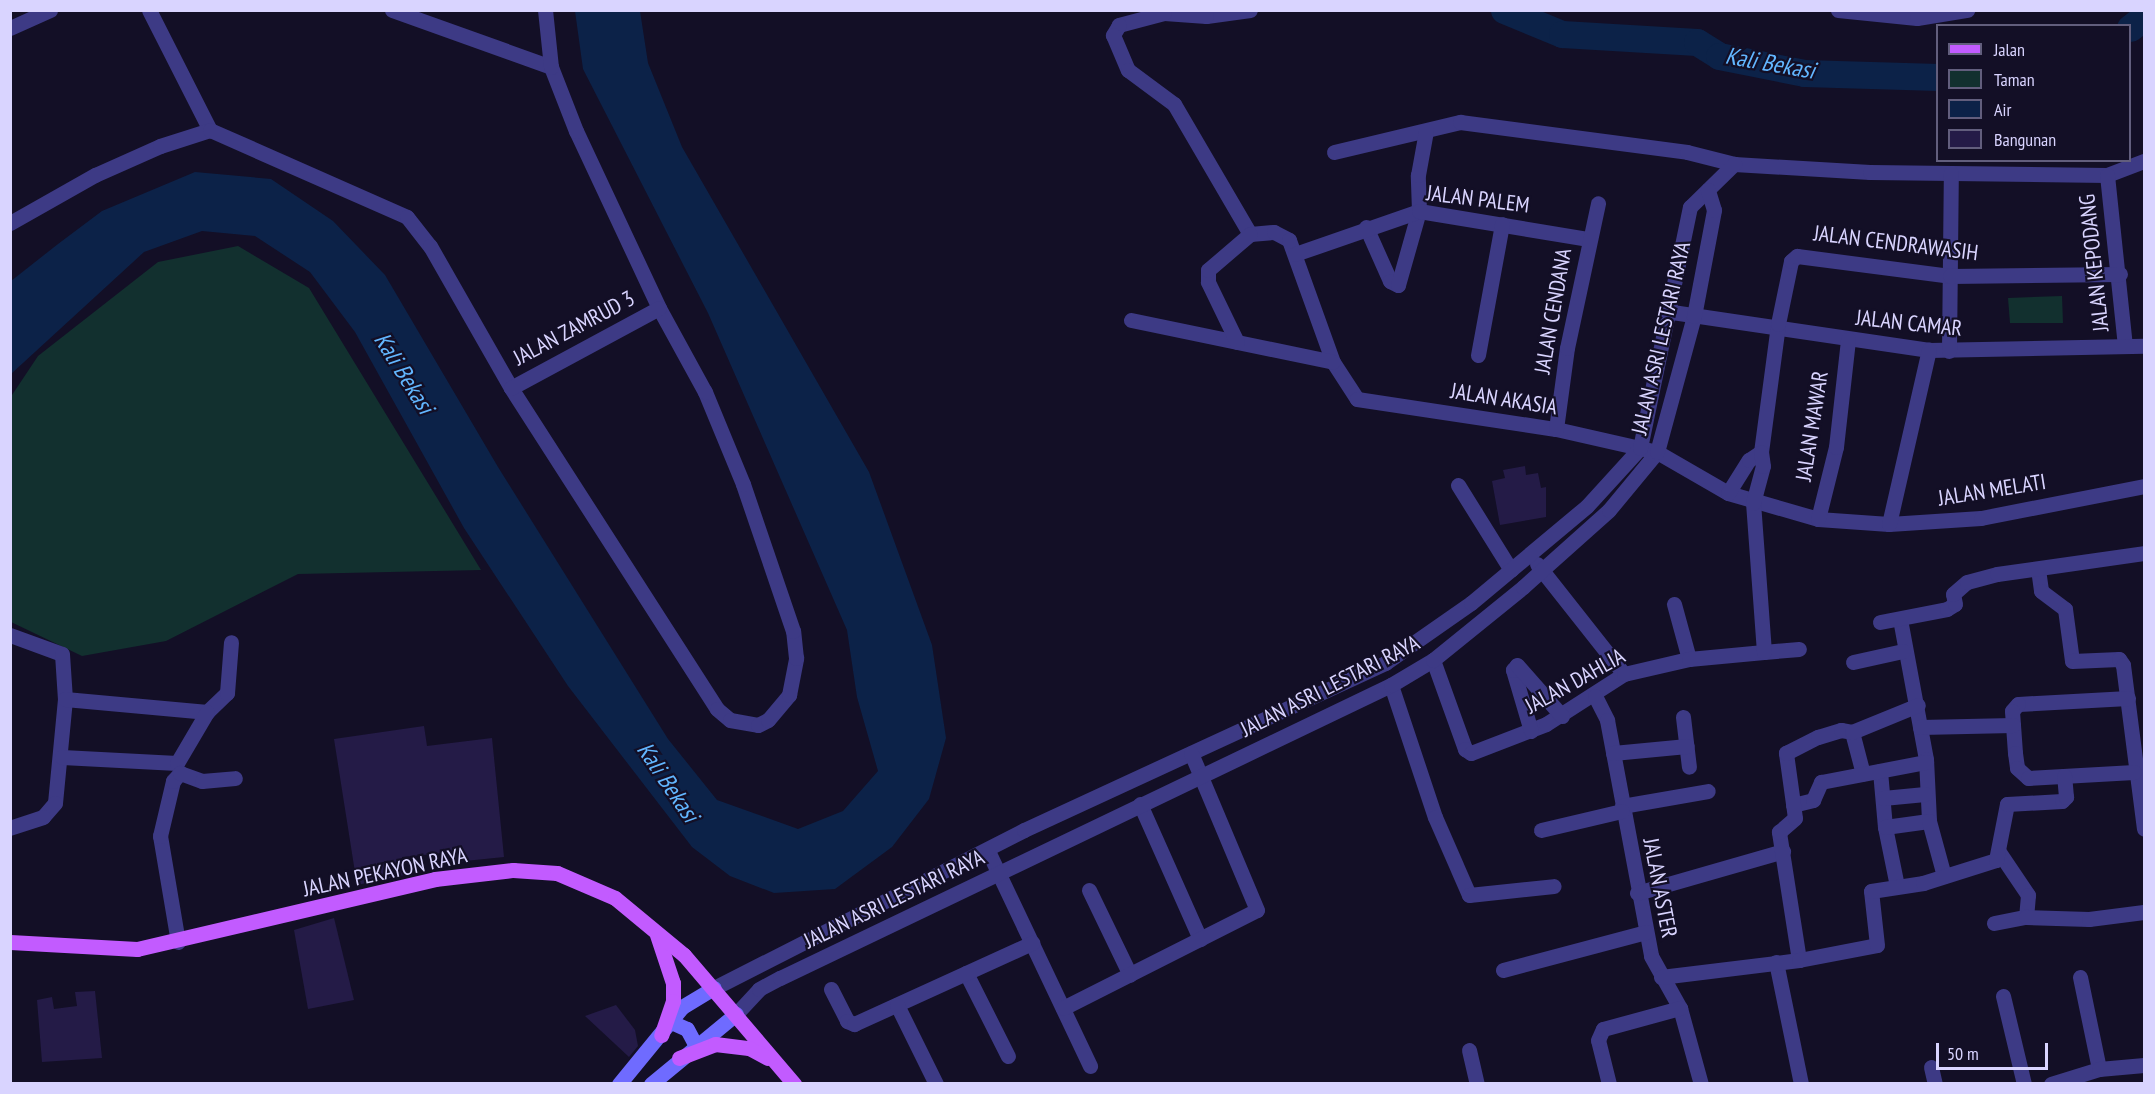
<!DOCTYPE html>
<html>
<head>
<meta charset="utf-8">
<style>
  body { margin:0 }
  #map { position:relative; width:2155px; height:1094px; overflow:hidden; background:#130f26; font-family:"PT Sans Narrow",sans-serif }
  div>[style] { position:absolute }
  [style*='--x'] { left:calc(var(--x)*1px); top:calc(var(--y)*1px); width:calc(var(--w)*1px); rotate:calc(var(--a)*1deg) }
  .green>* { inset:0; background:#12302f }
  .water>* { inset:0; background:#0c2248 }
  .river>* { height:27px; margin:-13.5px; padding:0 13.5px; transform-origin:13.5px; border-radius:13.5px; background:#0c2248 }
  .building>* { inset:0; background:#241b47 }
  .minor>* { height:15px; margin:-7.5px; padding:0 7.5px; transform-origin:7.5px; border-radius:7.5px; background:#3d3a85 }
  .secondary>* { height:15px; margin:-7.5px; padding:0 7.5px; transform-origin:7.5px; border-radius:7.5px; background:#6f6bff }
  .primary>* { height:15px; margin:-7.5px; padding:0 7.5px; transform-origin:7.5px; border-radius:7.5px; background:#c25bff }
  span { translate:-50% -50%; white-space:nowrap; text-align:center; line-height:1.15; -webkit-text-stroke:4.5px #130f26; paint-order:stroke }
  .street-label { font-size:22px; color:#d9d4ff }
  .water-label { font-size:24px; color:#62b6ff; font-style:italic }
  .frame { position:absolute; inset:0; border:12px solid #d9d4ff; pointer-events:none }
  .legend { position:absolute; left:1936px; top:24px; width:195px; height:138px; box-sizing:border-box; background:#130f26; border:2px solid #625e7d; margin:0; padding:8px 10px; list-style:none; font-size:18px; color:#d9d4ff }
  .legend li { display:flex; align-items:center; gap:12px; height:30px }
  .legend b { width:30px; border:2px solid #625e7d }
  .scale { position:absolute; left:1936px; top:1043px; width:112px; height:27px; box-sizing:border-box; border:3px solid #d9d4ff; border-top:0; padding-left:8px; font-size:18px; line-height:21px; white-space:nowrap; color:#d9d4ff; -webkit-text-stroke:4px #130f26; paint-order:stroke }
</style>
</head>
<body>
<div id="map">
  <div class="green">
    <i style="clip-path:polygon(238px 246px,309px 288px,481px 570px,298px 574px,166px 641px,82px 656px,11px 622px,10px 398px,38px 356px,158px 262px)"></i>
    <i style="clip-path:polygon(2062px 296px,2063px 323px,2010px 323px,2008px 298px)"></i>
  </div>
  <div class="water">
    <i style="clip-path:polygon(575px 11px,640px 11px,648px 63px,682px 147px,869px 472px,932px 645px,946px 738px,929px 799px,892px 847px,835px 889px,774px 893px,730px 876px,692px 847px,568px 686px,464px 528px,355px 332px,310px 272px,255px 236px,202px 231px,144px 252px,11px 374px,11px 281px,58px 244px,102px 211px,195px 172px,271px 179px,333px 221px,385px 275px,498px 467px,668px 739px,717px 800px,798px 829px,843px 811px,878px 771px,857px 697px,847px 630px,708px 313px,583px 69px)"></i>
  </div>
  <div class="river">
    <i style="--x:1504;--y:10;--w:63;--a:22.5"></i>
    <i style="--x:1562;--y:34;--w:135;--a:3.4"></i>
    <i style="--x:1697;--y:42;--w:26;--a:32"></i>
    <i style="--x:1719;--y:56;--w:87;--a:11.3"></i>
    <i style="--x:1804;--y:73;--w:134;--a:1.7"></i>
    <i style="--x:2130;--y:28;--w:18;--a:-38"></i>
  </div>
  <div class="building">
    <i style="clip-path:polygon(1525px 466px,1526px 475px,1538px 473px,1541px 488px,1546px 487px,1546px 517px,1500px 525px,1492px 481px,1505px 478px,1503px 470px)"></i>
    <i style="clip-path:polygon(424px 726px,427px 746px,492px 738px,504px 857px,455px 862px,453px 852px,402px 857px,405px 875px,357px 885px,334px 739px)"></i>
    <i style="clip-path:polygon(334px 918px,354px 1000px,308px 1009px,294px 930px)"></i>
    <i style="clip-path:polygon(95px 991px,102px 1058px,42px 1062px,37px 1000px,52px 997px,54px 1009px,77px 1006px,75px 992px)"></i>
    <i style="clip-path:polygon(616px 1005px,635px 1030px,638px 1046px,629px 1057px,585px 1016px)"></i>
  </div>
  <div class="minor">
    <i style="--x:149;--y:10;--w:135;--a:63.1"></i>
    <i style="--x:392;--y:10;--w:169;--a:19.7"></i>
    <i style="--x:1250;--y:10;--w:44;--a:172.2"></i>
    <i style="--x:1206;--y:16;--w:42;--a:-175.9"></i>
    <i style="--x:1164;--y:13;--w:47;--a:165.1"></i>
    <i style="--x:1119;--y:25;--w:12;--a:121"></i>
    <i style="--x:1113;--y:35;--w:38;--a:67"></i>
    <i style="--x:1128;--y:70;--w:57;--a:36.5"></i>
    <i style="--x:1174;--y:104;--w:151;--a:59.7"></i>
    <i style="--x:1250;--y:234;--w:24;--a:-5"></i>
    <i style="--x:1274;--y:232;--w:17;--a:28"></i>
    <i style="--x:1289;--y:240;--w:130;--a:70.2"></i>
    <i style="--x:1333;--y:362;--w:44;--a:57"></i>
    <i style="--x:1357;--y:399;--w:201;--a:8.6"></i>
    <i style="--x:1556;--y:429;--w:104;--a:12.8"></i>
    <i style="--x:1657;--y:452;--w:82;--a:30"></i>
    <i style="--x:1728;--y:493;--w:94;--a:16.1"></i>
    <i style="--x:1818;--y:519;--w:71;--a:4"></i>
    <i style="--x:1889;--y:524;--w:92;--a:-3.7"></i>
    <i style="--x:1981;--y:518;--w:166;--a:-11.1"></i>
    <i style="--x:1838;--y:10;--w:79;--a:5.8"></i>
    <i style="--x:1917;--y:18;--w:51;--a:-9.1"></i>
    <i style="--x:10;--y:28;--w:44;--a:-24.2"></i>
    <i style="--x:1334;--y:152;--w:130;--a:-13.4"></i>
    <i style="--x:1460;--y:122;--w:229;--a:7.5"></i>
    <i style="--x:1687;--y:152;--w:49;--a:14.3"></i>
    <i style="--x:1734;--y:164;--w:136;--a:3.4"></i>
    <i style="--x:1870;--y:172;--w:237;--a:0.7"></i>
    <i style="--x:2107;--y:175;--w:40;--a:-21"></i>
    <i style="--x:2107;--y:175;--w:172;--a:84"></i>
    <i style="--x:10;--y:223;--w:98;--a:-29.5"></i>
    <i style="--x:95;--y:175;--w:71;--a:-24"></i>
    <i style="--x:160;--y:146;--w:52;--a:-17.7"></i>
    <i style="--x:210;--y:130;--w:215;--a:23.8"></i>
    <i style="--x:407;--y:217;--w:37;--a:52"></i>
    <i style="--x:430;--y:246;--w:163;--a:60.3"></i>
    <i style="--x:511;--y:388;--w:381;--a:57.3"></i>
    <i style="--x:717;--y:709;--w:17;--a:40"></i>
    <i style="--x:730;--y:720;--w:28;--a:10"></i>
    <i style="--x:758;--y:725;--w:11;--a:-27"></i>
    <i style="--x:768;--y:720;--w:33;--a:-50"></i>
    <i style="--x:789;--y:695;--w:38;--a:-79"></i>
    <i style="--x:796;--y:658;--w:27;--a:-96"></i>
    <i style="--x:793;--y:631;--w:155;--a:-108.8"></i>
    <i style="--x:743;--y:484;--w:100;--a:-112.4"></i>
    <i style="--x:705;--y:392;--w:96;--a:-118.7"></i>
    <i style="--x:659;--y:308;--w:195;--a:-115.1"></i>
    <i style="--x:576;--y:131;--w:69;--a:-111.3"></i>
    <i style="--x:551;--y:67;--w:57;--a:-96"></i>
    <i style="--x:1366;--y:227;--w:59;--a:66"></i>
    <i style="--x:1390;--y:281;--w:9;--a:27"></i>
    <i style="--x:1398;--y:285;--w:77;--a:-74.2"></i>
    <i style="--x:1419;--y:211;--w:36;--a:-92"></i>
    <i style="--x:1418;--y:175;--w:45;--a:-79.7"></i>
    <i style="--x:1295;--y:254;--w:131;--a:-19.1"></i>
    <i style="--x:1419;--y:211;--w:172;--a:9.4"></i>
    <i style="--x:1672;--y:312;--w:260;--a:8.4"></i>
    <i style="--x:1929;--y:350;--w:215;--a:-1.1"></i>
    <i style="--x:1131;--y:320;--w:206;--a:11.7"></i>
    <i style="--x:1237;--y:342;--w:67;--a:-115.8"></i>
    <i style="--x:1208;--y:282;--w:12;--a:-90"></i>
    <i style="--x:1208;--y:270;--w:55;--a:-40.6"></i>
    <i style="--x:1949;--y:351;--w:178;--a:-89.4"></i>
    <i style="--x:1478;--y:355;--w:133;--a:-79.6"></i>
    <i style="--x:511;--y:388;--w:168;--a:-28.4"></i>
    <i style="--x:1556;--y:429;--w:82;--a:-82.3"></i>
    <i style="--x:1567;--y:348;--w:148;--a:-77.9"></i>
    <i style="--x:1458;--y:485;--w:100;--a:58.1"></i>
    <i style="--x:1728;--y:493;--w:39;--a:-58"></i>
    <i style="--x:1749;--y:460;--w:14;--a:-34"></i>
    <i style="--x:1761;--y:452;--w:129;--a:-82.4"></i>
    <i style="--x:1778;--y:324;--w:64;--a:-78.3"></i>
    <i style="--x:1791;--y:261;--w:8;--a:-40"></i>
    <i style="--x:1797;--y:256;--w:154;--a:7.4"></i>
    <i style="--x:1950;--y:276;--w:170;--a:-0.7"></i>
    <i style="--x:1818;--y:519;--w:74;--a:-76"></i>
    <i style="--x:1836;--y:447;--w:108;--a:-83.6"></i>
    <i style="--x:1889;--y:524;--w:179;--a:-77.1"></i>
    <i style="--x:1537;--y:564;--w:140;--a:51.7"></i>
    <i style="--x:2038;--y:569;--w:22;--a:82"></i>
    <i style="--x:2041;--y:591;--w:30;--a:37"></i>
    <i style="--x:2065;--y:609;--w:52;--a:82.3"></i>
    <i style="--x:2072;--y:661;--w:47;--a:-2.4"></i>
    <i style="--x:2119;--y:659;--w:7;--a:56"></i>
    <i style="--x:2123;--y:665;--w:165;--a:82.7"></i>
    <i style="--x:1674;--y:604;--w:57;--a:74.7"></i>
    <i style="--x:1900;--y:619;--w:142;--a:79.5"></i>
    <i style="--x:1926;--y:759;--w:62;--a:87.2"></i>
    <i style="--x:1880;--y:622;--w:68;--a:-11"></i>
    <i style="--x:1947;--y:609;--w:9;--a:-32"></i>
    <i style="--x:1955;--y:604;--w:10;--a:-101"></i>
    <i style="--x:1953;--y:594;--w:18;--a:-41"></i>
    <i style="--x:1967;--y:582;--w:31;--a:-15"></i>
    <i style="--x:1997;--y:574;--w:148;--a:-8.1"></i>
    <i style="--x:10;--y:635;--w:55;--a:20.1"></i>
    <i style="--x:62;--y:654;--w:45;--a:86.2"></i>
    <i style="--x:65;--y:699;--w:104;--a:95.5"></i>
    <i style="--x:55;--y:803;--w:18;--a:131"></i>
    <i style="--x:43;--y:817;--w:35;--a:162"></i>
    <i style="--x:1764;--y:652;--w:35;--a:-5"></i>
    <i style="--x:1433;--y:660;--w:95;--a:70.2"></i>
    <i style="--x:1465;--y:749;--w:7;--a:34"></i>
    <i style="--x:1471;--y:753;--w:80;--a:-21.1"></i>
    <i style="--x:1546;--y:724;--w:93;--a:-32.7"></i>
    <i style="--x:1624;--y:674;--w:67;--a:-13"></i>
    <i style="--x:1689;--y:659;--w:75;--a:-5.3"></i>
    <i style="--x:1764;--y:652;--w:149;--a:-94.2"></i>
    <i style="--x:1753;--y:503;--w:38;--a:-75"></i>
    <i style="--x:1763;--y:466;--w:14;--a:-98"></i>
    <i style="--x:1853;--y:662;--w:51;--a:-12.4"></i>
    <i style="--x:1391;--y:685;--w:139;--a:71.6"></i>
    <i style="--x:1435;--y:817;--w:85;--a:66.4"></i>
    <i style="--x:1469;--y:895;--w:85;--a:-6"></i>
    <i style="--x:1595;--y:696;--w:27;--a:63"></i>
    <i style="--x:1607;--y:720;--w:240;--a:79.4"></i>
    <i style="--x:1651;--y:956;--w:60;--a:60.9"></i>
    <i style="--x:1680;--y:1008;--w:79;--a:74.6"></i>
    <i style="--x:2128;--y:698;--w:110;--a:176.9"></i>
    <i style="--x:2018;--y:704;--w:9;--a:131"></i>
    <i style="--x:2012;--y:711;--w:42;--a:85.9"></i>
    <i style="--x:2015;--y:753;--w:15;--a:82"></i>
    <i style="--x:2017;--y:768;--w:15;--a:42"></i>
    <i style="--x:2028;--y:778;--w:106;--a:-3.2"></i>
    <i style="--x:65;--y:699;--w:143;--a:5.2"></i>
    <i style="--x:207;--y:712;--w:28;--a:-44"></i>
    <i style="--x:227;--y:693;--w:51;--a:-85.5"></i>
    <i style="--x:1683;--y:717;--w:50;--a:83.2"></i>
    <i style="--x:1920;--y:727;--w:93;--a:-1.2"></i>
    <i style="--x:1531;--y:731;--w:64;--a:-106.4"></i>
    <i style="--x:1513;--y:670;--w:6;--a:-51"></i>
    <i style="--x:1517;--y:665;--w:68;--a:48.6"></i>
    <i style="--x:1852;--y:732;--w:43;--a:75.3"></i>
    <i style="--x:1613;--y:753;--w:74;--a:-5.4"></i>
    <i style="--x:62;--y:757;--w:115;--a:3"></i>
    <i style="--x:177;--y:763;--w:59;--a:-59.5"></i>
    <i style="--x:1880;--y:771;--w:56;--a:84.9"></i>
    <i style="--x:1883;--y:798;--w:42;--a:-5.4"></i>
    <i style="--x:1140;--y:804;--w:148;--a:66"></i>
    <i style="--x:1793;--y:805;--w:21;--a:-14"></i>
    <i style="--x:1813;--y:800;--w:20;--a:-66"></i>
    <i style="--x:1821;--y:782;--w:107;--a:-10.8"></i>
    <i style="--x:1622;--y:806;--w:87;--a:-9.9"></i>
    <i style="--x:1541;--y:830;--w:83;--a:-13.2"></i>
    <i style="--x:988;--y:851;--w:238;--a:64.6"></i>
    <i style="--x:1999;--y:852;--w:52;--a:56"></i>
    <i style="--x:2028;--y:895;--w:22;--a:95"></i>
    <i style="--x:1897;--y:886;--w:60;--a:-101.5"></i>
    <i style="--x:1885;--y:827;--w:44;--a:-7.8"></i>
    <i style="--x:1929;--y:821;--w:57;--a:74.7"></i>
    <i style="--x:1089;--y:890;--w:94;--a:64.2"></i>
    <i style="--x:1637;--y:893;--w:152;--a:-16"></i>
    <i style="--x:1994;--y:923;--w:33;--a:-11"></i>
    <i style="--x:2026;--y:917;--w:63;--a:1.8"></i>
    <i style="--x:2089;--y:919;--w:55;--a:-7.3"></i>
    <i style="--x:178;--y:942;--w:108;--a:-99.6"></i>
    <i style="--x:160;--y:836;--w:57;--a:-76.7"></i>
    <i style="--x:173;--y:781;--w:11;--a:-49"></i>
    <i style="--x:180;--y:773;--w:23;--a:20"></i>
    <i style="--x:202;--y:781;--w:33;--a:-5"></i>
    <i style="--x:1799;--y:960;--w:130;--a:-98.9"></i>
    <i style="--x:1779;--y:832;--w:21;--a:-41"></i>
    <i style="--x:1795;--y:818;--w:66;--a:-97.9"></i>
    <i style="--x:1786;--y:753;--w:36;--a:-27"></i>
    <i style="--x:1818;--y:737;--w:24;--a:-17"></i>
    <i style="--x:1841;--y:730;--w:11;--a:10"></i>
    <i style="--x:1852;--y:732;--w:71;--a:-22.2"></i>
    <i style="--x:1776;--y:962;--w:125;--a:78.4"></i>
    <i style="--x:1503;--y:970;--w:148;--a:-14.9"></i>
    <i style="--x:966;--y:973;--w:93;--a:63.2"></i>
    <i style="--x:1661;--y:977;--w:139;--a:-7"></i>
    <i style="--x:1799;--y:960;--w:79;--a:-10.9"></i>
    <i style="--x:1877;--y:945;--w:54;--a:-96.3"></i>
    <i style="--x:1871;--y:891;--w:53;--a:-8.7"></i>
    <i style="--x:1923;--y:883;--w:77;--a:-17.5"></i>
    <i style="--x:1996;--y:860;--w:57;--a:-78.9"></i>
    <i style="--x:2007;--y:804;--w:55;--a:-3.1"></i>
    <i style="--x:2062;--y:801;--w:6;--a:-45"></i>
    <i style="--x:2066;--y:797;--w:21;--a:-95"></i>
    <i style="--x:2080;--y:977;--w:94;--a:78.3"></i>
    <i style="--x:714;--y:988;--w:348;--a:-27"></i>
    <i style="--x:1024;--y:830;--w:398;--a:-24.8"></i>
    <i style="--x:1385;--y:663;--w:105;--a:-34.9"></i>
    <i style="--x:1471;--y:603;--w:151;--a:-39.9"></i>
    <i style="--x:1587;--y:506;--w:79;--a:-47.6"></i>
    <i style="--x:1640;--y:448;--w:246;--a:-78.3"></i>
    <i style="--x:1690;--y:207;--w:62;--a:-44.3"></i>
    <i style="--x:831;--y:989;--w:36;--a:63"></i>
    <i style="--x:847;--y:1021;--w:8;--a:23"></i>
    <i style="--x:854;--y:1024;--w:196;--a:-24.5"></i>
    <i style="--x:2003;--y:996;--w:90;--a:76.6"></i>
    <i style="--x:897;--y:1005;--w:88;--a:63.7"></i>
    <i style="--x:1063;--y:1008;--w:217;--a:-26.8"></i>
    <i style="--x:1257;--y:910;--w:170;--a:-112.8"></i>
    <i style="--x:736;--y:1014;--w:34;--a:-47"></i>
    <i style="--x:759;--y:989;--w:24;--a:-28"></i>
    <i style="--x:780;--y:978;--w:678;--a:-25.62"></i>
    <i style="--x:1391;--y:685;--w:49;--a:-30.8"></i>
    <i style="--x:1433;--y:660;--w:116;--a:-39"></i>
    <i style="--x:1523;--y:587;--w:115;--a:-41.8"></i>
    <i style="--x:1609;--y:510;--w:75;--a:-50.4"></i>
    <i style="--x:1657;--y:452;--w:141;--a:-74.8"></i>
    <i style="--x:1694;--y:316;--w:108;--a:-79.3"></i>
    <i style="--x:1714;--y:210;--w:21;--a:-107"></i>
    <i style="--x:1469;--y:1050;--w:35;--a:77"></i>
    <i style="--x:1931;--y:1067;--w:17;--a:77"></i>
    <i style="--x:1609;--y:1084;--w:45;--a:-104"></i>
    <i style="--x:1598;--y:1040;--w:12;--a:-66"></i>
    <i style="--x:1603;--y:1029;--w:80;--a:-15.3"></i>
    <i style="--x:2051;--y:1084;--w:50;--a:-17.4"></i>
    <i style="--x:2099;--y:1069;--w:45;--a:-5.1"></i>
  </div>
  <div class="secondary">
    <i style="--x:671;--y:1022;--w:17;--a:24"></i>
    <i style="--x:687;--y:1029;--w:17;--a:62"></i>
    <i style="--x:619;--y:1084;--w:99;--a:-50.7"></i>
    <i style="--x:682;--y:1007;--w:37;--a:-31"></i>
    <i style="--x:651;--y:1084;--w:110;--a:-39.5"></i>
  </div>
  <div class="primary">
    <i style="--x:657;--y:935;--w:51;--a:71.6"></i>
    <i style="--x:673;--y:983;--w:18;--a:90"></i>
    <i style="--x:673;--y:1001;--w:36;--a:109"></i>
    <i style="--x:10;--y:942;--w:127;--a:3.2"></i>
    <i style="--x:137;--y:949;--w:306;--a:-13.2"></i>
    <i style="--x:435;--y:879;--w:79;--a:-6.6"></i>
    <i style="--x:513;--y:870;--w:44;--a:3.9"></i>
    <i style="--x:557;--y:873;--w:63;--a:23.3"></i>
    <i style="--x:615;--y:898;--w:89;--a:39.6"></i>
    <i style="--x:684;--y:955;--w:170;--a:49.5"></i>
    <i style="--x:679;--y:1058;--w:39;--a:-21"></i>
    <i style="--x:715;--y:1044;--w:34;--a:7"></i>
    <i style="--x:749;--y:1048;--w:21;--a:28"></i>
  </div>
  <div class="street-label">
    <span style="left:1478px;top:199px;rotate:7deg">JALAN PALEM</span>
    <span style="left:1896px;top:243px;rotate:7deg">JALAN CENDRAWASIH</span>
    <span style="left:2094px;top:263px;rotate:-96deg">JALAN KEPODANG</span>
    <span style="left:1553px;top:311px;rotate:-80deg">JALAN CENDANA</span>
    <span style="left:1909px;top:323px;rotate:6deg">JALAN CAMAR</span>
    <span style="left:574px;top:328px;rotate:-28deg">JALAN ZAMRUD 3</span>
    <span style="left:1661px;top:338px;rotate:-77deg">JALAN ASRI LESTARI RAYA</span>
    <span style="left:1504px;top:399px;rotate:9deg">JALAN AKASIA</span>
    <span style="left:1812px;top:426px;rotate:-81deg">JALAN MAWAR</span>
    <span style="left:1992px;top:490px;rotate:-9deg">JALAN MELATI</span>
    <span style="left:1575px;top:681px;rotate:-29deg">JALAN DAHLIA</span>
    <span style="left:1330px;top:686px;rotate:-27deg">JALAN ASRI LESTARI RAYA</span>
    <span style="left:385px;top:872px;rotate:-12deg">JALAN PEKAYON RAYA</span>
    <span style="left:1660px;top:888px;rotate:79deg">JALAN ASTER</span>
    <span style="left:894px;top:899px;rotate:-26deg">JALAN ASRI LESTARI RAYA</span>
  </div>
  <div class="water-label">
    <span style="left:1770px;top:63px;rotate:10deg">Kali Bekasi</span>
    <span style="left:404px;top:373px;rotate:58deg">Kali Bekasi</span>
    <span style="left:668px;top:782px;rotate:56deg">Kali Bekasi</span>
  </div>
  <div class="frame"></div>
  <ul class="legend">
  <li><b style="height:8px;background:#c25bff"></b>Jalan</li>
  <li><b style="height:16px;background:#12302f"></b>Taman</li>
  <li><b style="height:16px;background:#0c2248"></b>Air</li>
  <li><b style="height:16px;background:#241b47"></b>Bangunan</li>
  </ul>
  <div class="scale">50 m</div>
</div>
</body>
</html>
